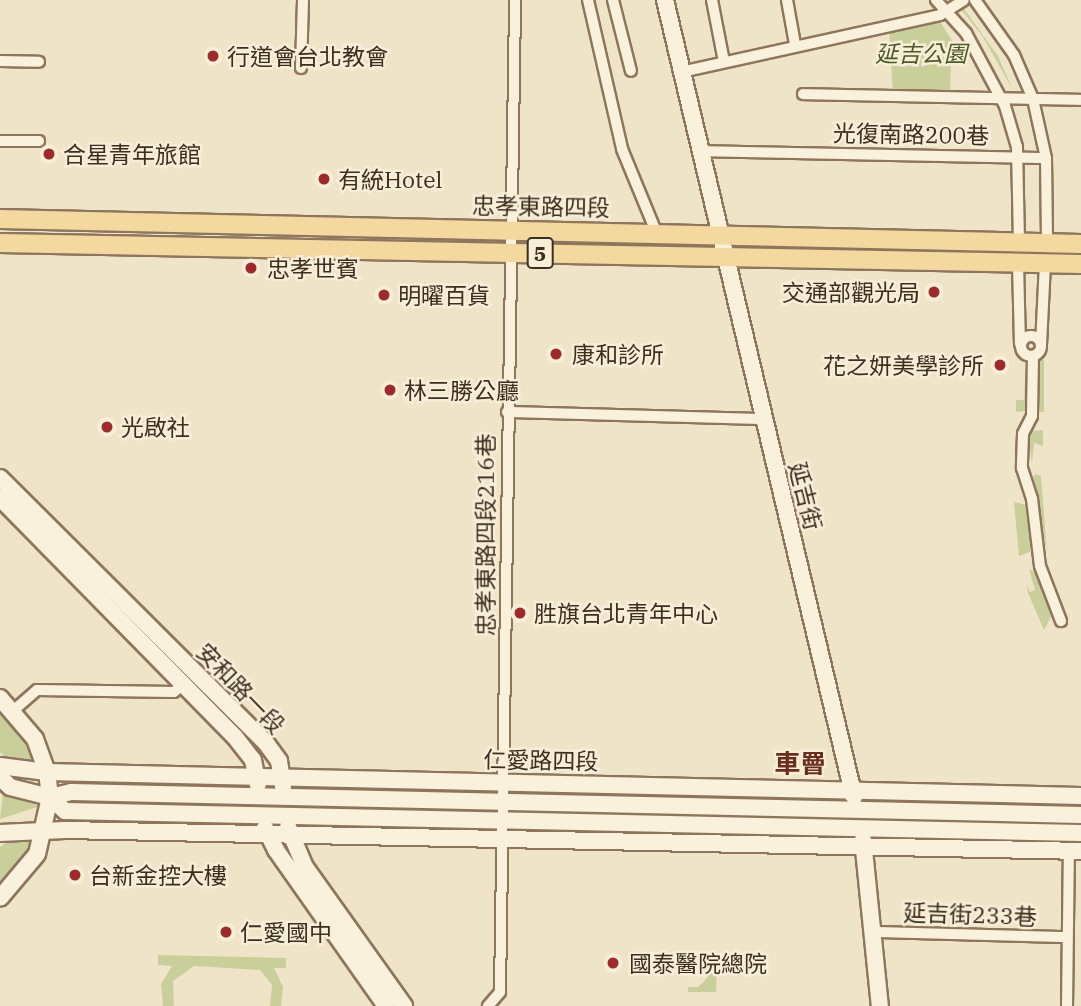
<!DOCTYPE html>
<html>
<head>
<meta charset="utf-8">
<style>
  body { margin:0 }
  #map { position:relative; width:1081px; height:1006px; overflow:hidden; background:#f0e4c8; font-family:"IBM Plex Serif","Noto Sans TC",serif }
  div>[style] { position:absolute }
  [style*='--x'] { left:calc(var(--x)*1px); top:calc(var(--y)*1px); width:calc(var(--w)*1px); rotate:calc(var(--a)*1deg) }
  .green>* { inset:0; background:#c9cf9b }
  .roads { filter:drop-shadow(2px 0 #8d765c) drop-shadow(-2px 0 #8d765c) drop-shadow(0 2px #8d765c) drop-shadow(0 -2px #8d765c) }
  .street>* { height:10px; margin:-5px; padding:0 5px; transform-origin:5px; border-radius:5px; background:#faf1dc }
  .street>.ring { margin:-5px; padding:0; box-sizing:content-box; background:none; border:10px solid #faf1dc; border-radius:50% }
  .secondary>* { height:16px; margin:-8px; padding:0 8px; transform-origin:8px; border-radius:8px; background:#faf1dc }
  .primary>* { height:18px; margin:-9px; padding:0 9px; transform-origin:9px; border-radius:9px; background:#f3d9a0 }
  .dots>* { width:19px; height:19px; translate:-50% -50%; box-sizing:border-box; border:4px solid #f7eed8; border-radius:50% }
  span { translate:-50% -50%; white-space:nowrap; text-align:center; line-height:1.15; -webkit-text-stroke:5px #f7eed8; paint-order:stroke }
  .shield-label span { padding:2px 5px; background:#f7eed8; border:2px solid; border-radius:5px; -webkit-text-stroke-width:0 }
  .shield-label { font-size:21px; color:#3d2e20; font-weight:700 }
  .park-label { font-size:23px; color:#4d5a26; font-style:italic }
  .poi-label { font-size:23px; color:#3d2e20 }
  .left { translate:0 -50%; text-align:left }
  .right { translate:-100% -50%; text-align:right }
  .street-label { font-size:23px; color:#3d2e20 }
  .quarter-label { font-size:26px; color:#6b2e1e; font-weight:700 }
</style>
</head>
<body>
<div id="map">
  <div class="green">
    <i style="clip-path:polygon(962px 6px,998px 56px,1013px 90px,983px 37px,960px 8px)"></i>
    <i style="clip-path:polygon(937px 17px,962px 56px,951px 58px,950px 96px,893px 95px,889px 28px)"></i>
    <i style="clip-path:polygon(1039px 359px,1044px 360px,1044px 412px,1038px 412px)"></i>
    <i style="clip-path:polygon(1026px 361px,1026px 411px,1016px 412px,1016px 400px,1024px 400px)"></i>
    <i style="clip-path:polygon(1043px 430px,1043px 446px,1034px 443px,1032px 464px,1029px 439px,1033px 431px)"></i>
    <i style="clip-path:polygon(1035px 474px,1041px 476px,1047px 553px,1033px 479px)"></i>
    <i style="clip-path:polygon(1014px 502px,1026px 505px,1030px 536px,1030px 552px,1019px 556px)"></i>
    <i style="clip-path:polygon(1029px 569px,1036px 573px,1051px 617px,1044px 630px,1028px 593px,1027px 585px,1030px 592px,1035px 590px)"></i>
    <i style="clip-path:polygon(0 707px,26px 739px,34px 755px,31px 762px,7px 760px,0 752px)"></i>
    <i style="clip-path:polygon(3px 794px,40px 806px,0 819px)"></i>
    <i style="clip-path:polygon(32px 840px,22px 865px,0 889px,0 847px,8px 841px)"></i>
    <i style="clip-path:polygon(158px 955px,286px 958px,286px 968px,274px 968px,283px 987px,281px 1006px,270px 1006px,272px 985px,260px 970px,194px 966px,173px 981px,174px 1006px,163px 1006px,161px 984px,172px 966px,158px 965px)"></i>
    <i style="clip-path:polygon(710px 965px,717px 965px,716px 992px,688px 992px,688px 987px,698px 987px,707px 978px)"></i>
  </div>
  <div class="roads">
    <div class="street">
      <i style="--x:588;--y:0;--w:153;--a:77.1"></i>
      <i style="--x:622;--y:149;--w:92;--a:67.6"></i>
      <i style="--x:613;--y:0;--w:73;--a:75.8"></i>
      <i style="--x:712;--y:0;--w:63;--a:79"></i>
      <i style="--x:787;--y:0;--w:45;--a:79.7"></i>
      <i style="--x:936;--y:0;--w:45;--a:47.7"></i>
      <i style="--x:966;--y:33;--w:83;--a:61.9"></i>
      <i style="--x:1005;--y:106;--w:43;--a:73.7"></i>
      <i style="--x:1017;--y:147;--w:96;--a:88.8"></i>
      <i style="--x:975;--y:0;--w:67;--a:54.7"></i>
      <i style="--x:1014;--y:55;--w:48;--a:66.6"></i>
      <i style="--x:1033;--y:99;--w:60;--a:77.6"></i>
      <i style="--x:1046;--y:158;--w:86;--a:89.3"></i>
      <i style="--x:0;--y:61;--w:39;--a:1"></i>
      <i style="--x:301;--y:68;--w:68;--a:-88.3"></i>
      <i style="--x:681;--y:72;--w:265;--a:-12.4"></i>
      <i style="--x:940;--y:15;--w:28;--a:-32"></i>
      <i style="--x:803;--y:94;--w:278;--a:1.2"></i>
      <i style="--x:0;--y:141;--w:39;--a:0"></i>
      <i style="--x:700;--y:151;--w:346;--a:1.2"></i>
      <i style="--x:1018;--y:263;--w:81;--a:88.6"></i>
      <i class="ring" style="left:1021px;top:336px;width:10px;height:10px"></i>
      <i style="--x:1041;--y:345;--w:81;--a:-87.2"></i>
      <i style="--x:1033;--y:356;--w:60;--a:91"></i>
      <i style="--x:1032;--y:416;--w:20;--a:117"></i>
      <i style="--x:1023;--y:434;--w:34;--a:92"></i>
      <i style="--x:1022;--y:468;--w:33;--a:72"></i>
      <i style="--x:1032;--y:499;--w:67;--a:83.2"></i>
      <i style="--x:1040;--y:566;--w:59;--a:69.1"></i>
      <i style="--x:507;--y:412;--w:257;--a:1.6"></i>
      <i style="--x:14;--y:710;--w:30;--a:-41"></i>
      <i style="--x:37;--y:690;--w:137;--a:0.8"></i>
      <i style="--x:174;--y:692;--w:11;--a:-41"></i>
      <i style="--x:874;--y:932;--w:191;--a:1.5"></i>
      <i style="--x:488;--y:1006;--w:18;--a:-49"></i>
      <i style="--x:500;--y:992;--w:992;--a:-89.13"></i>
      <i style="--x:1067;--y:1006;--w:155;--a:-89.3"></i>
    </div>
    <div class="secondary">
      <i style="--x:665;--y:0;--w:819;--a:76.66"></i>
      <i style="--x:0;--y:478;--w:375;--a:44.9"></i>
      <i style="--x:266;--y:743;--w:22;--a:54"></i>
      <i style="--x:279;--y:761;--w:26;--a:81"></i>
      <i style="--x:0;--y:498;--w:335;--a:45.5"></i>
      <i style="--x:235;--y:737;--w:29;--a:52"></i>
      <i style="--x:253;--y:760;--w:25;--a:79"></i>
      <i style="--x:0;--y:698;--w:54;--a:49.5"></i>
      <i style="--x:35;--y:739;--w:35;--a:70"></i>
      <i style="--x:47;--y:772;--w:25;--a:83"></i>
      <i style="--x:50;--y:797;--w:58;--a:102.8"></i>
      <i style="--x:37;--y:854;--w:57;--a:130.1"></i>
      <i style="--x:0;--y:766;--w:47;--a:7.3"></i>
      <i style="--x:47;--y:772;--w:1034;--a:1.33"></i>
      <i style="--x:0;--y:777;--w:14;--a:45"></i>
      <i style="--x:10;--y:787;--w:41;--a:14"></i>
      <i style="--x:50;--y:797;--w:22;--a:-13"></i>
      <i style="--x:71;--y:792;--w:1010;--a:1.3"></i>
      <i style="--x:50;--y:797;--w:21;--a:43"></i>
      <i style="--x:65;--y:811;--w:1016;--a:1.24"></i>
      <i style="--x:288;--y:827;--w:43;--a:67"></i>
      <i style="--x:305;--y:867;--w:171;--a:54.5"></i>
      <i style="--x:265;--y:828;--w:25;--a:63"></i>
      <i style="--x:276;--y:850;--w:191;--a:54.8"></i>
      <i style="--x:0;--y:833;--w:65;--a:-2.6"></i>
      <i style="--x:65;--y:830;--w:1016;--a:1.18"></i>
      <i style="--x:863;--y:840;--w:167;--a:84.2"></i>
    </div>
    <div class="primary">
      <i style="--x:0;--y:219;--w:1081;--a:1.32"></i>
      <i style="--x:0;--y:243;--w:1081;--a:1.11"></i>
    </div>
  </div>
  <div class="dots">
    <i style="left:213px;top:56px;background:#9e2a2b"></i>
    <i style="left:49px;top:154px;background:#9e2a2b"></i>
    <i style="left:324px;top:179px;background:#9e2a2b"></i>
    <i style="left:251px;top:268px;background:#9e2a2b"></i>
    <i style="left:934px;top:292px;background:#9e2a2b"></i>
    <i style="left:384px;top:295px;background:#9e2a2b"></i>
    <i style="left:556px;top:354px;background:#9e2a2b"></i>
    <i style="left:1000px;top:365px;background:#9e2a2b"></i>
    <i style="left:390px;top:390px;background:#9e2a2b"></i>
    <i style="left:107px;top:427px;background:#9e2a2b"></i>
    <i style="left:520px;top:613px;background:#9e2a2b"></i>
    <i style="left:75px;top:875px;background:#9e2a2b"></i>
    <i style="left:226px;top:932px;background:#9e2a2b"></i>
    <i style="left:613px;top:963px;background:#9e2a2b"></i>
  </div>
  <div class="shield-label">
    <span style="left:540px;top:253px">5</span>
  </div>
  <div class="park-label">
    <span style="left:921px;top:53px">延吉公園</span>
  </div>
  <div class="poi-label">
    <span class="left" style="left:227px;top:56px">行道會台北教會</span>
    <span class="left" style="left:63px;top:154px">合星青年旅館</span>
    <span class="left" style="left:338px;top:179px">有統Hotel</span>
    <span class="left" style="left:267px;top:268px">忠孝世賓</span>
    <span class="right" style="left:920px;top:292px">交通部觀光局</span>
    <span class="left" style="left:398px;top:295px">明曜百貨</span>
    <span class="left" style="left:572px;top:354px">康和診所</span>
    <span class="right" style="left:984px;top:365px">花之妍美學診所</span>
    <span class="left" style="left:404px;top:390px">林三勝公廳</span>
    <span class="left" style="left:121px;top:427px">光啟社</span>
    <span class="left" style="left:534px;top:613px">胜旗台北青年中心</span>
    <span class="left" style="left:89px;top:875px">台新金控大樓</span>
    <span class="left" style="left:240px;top:932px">仁愛國中</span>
    <span class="left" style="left:629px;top:963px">國泰醫院總院</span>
  </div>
  <div class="street-label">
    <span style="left:911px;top:134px;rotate:1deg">光復南路200巷</span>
    <span style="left:541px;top:206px;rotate:1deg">忠孝東路四段</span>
    <span style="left:806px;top:496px;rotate:76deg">延吉街</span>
    <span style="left:485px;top:535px;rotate:-90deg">忠孝東路四段216巷</span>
    <span style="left:241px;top:688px;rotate:46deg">安和路一段</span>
    <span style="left:541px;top:760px;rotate:1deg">仁愛路四段</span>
    <span style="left:970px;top:914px;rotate:2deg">延吉街233巷</span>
  </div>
  <div class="quarter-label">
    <span style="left:800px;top:764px">車罾</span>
  </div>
</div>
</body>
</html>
